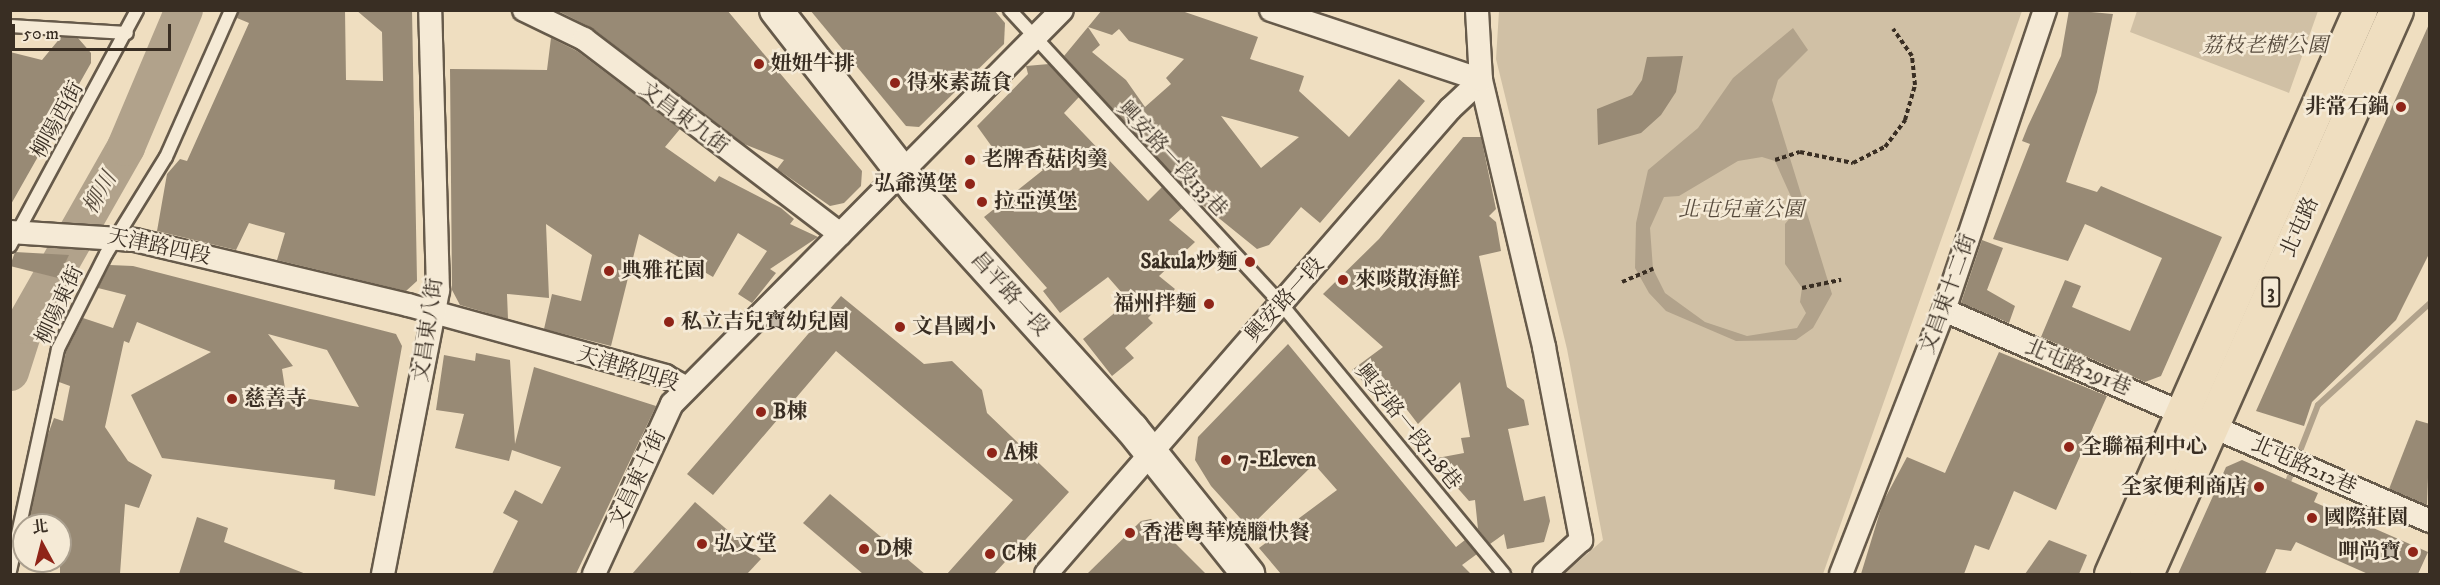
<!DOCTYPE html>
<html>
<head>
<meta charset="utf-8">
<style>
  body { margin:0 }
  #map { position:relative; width:2440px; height:585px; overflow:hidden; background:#efdec0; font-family:"IM FELL DW Pica","Noto Serif TC",serif }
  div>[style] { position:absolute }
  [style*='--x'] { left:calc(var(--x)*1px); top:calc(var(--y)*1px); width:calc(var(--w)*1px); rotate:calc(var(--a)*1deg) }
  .green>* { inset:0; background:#d0c0a5 }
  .water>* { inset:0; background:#b1a28b }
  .stream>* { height:6px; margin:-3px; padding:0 3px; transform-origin:3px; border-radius:3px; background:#b1a28b }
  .river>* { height:38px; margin:-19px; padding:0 19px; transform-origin:19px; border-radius:19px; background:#b1a28b }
  .building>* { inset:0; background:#988a75 }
  .path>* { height:4px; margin-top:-2px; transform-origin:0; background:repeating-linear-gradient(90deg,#392e23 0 4.5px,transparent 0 7.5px) }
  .roads { filter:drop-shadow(2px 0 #665a4a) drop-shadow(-2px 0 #665a4a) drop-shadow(0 2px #665a4a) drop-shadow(0 -2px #665a4a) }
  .lane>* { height:12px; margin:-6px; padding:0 6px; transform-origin:6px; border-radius:6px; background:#f5ead6 }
  .street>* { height:22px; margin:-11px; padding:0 11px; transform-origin:11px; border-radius:11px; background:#f5ead6 }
  .secondary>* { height:32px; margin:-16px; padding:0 16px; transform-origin:16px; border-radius:16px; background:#f5ead6 }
  .primary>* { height:33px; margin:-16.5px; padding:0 16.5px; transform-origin:16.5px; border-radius:16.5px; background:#efdec0 }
  .dots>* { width:16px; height:16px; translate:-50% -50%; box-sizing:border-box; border:3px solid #f5ead6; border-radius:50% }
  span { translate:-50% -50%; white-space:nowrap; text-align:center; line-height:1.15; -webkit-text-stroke:5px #f5ead6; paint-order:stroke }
  .shield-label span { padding:2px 4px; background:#f5ead6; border:2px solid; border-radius:4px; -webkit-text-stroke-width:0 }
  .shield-label { font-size:20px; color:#392e23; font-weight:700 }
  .park-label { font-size:21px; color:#574b3d; font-style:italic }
  .poi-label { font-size:21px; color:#392e23; font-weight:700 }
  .left { translate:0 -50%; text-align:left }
  .right { translate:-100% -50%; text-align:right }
  .street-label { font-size:21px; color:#392e23 }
  .water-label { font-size:22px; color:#574b3d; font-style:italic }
  .frame { position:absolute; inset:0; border:12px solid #392e23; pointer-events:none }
  .north { position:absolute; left:12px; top:513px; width:60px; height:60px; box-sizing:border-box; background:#f5ead6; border:2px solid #aa9f8e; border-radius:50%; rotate:353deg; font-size:16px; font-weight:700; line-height:24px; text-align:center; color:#392e23 }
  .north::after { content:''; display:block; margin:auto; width:21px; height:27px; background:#8f2418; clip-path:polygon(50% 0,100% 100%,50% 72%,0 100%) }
  .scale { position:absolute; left:12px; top:24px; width:159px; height:27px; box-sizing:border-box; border:3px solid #392e23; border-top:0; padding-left:8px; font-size:18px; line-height:21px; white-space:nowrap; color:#392e23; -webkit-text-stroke:4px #f5ead6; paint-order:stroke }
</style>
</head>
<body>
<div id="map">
  <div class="green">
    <i style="clip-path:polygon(1499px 11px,2022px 11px,1823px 574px,1564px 574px,1603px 540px,1567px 349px,1496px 59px)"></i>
    <i style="clip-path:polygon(2137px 11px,2137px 10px,2318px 11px,2289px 93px,2130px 32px)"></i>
  </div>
  <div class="water">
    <i style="clip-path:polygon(evenodd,1793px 28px,1808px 50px,1778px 80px,1772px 100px,1832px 294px,1813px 328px,1796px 340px,1736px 341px,1666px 311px,1649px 293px,1635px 268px,1636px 223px,1648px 170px,1698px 128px,1733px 78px,1793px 28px,1762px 157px,1775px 161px,1793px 201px,1794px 213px,1785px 224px,1785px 264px,1802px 288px,1800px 302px,1806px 313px,1797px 328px,1747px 336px,1705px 322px,1665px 293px,1653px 269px,1650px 228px,1664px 197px,1679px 196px,1738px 161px,1762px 157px)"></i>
  </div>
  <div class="stream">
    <i style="--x:2286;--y:487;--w:88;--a:-68.7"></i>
    <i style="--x:2318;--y:405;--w:151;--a:-42.3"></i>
  </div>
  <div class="river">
    <i style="--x:10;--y:372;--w:49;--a:-72.3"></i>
    <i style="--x:25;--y:325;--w:205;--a:-60.4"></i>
    <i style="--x:126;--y:147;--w:149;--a:-67.1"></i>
  </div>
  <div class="building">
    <i style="clip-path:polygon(239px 10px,345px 10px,346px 80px,383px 81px,382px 32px,356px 10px,412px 10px,417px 281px,406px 291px,277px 260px,285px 233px,249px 223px,236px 250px,157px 231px,167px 174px,180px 159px,187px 161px,249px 23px,237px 18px)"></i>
    <i style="clip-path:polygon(556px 10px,727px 10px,862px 171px,861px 186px,844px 203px,830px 206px,777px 169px,784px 160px,744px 144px,592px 28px)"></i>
    <i style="clip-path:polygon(810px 10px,994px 10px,1005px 23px,1004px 44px,919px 127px,906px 126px)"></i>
    <i style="clip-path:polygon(evenodd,1102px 10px,1179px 10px,1258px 37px,1250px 59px,1304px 76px,1299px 91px,1349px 137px,1399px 79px,1425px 101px,1320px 223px,1301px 207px,1269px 245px,1257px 249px,1194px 198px,1064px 56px,1088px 27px,1100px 45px,1092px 52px,1126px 80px,1145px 107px,1171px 84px,1166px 78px,1184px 59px,1129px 41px,1119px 29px,1112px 35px,1088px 27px,1102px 10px,1221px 116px,1299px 137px,1261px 168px,1221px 116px)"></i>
    <i style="clip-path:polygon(2069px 10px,2113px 14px,2097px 92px,2066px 182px,2097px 192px,2101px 186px,2222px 237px,2161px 376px,2145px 382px,2041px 337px,2065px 280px,2081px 286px,2072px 307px,2130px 331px,2162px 258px,2085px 224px,2068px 261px,1993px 239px,2030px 144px,2022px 141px,2028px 126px,2061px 56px)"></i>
    <i style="clip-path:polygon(2430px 22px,2430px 252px,2396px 320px,2312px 402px,2304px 426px,2256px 411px)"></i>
    <i style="clip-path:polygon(61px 37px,78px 38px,91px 53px,91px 63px,10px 206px,10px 52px,42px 60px)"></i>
    <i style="clip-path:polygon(551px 38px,577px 51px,680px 129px,665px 147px,715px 182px,719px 176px,781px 208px,794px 219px,790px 224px,818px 237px,770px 269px,776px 273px,752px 303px,738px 294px,767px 251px,738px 233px,713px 277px,639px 234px,611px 346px,544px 329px,552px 294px,581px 301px,592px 255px,546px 224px,549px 298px,507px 294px,508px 319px,460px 305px,452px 290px,450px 69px,547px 70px)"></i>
    <i style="clip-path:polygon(1683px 56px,1676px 92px,1661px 115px,1641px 133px,1598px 145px,1597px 109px,1632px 95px,1642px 80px,1647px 57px)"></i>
    <i style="clip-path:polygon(1049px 64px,1079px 97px,1064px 113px,1148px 201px,1162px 187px,1182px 208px,1169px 220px,1195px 242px,1159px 276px,1175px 289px,1148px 318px,1153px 323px,1125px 348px,1134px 358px,1112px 376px,1083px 339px,1129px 301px,1108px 277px,1060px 313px,1043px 291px,1047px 288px,984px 217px,1043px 170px,1010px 150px,1000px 158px,977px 126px,1028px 74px,1026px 66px)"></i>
    <i style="clip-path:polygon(1463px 137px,1481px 137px,1496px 209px,1489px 216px,1496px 222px,1501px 251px,1479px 256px,1507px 387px,1524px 400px,1529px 425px,1508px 429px,1524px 501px,1545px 496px,1550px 521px,1544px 542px,1507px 549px,1504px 534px,1490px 544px,1478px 529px,1475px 500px,1469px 501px,1432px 459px,1464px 453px,1461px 438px,1470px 437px,1460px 382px,1418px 424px,1385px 381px,1372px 391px,1352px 370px,1383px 347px,1323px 294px,1379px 239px)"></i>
    <i style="clip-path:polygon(1982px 240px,2003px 248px,1987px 290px,2015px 306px,2009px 323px,1961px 303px)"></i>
    <i style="clip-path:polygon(15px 252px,69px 255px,58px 278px,10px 266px)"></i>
    <i style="clip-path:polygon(evenodd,110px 265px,133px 266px,396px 334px,402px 346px,375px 496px,334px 489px,335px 480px,162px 458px,131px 395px,211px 352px,137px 322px,129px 343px,124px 341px,105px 427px,128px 461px,152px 475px,139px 508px,125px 504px,120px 574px,60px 574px,60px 525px,32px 525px,31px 513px,47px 437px,54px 418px,63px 421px,70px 386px,59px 382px,66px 352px,83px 318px,113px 328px,126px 295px,98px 288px,110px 265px,268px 334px,327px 350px,359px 407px,286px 395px,282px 369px,293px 366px,268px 334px)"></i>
    <i style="clip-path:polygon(841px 296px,924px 364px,952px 361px,982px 390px,987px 413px,1069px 492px,994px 574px,947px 574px,1013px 500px,836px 351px,713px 495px,687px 474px)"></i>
    <i style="clip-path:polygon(1288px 344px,1456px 547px,1465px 540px,1477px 554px,1462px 565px,1471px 574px,1281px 574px,1259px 548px,1337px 490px,1314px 464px,1249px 528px,1211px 486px,1195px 460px,1198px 437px)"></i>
    <i style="clip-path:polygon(1999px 352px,2107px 396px,2056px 510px,2014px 491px,1989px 550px,1975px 545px,1964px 574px,1861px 574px,1883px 502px,1907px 457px,1945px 473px)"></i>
    <i style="clip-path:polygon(476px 353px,510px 360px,515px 444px,534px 367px,656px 406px,576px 574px,492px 574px,518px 521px,503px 513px,515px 490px,542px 504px,561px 467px,512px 450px,509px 461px,455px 448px,464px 414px,436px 410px,444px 355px,475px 361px)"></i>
    <i style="clip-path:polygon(2416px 420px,2430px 424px,2427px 505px,2389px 489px)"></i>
    <i style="clip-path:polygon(2242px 460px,2318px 493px,2314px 502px,2428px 552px,2418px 574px,2368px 574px,2296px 542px,2291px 551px,2276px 549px,2265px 574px,2178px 574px,2226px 467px)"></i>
    <i style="clip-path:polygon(830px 494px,925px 574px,863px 574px,803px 523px)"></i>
    <i style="clip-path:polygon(695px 502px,761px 559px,747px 574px,632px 574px)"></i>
    <i style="clip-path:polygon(197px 517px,228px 528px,224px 542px,306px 574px,179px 574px)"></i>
    <i style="clip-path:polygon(1151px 519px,1206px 574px,1087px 574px,1141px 521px)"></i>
    <i style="clip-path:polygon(2049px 540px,2087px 555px,2079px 574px,2025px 574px)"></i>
  </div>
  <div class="path">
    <i style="--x:1775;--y:160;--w:26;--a:-18"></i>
    <i style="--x:1800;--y:152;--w:54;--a:11.7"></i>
    <i style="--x:1853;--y:163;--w:36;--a:-27"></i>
    <i style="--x:1885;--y:147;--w:34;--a:-53"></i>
    <i style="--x:1905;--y:120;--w:36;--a:-74"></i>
    <i style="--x:1915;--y:85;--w:29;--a:-96"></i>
    <i style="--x:1912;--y:56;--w:33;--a:-125"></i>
    <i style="--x:1622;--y:282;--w:34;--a:-23"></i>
    <i style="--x:1802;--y:288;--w:40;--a:-12"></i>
  </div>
  <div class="roads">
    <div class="lane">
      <i style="--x:1010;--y:10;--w:401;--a:47.3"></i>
      <i style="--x:1282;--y:305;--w:349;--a:50.5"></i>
      <i style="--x:10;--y:26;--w:117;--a:3.4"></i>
      <i style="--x:10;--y:246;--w:268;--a:-61.7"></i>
      <i style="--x:10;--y:571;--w:227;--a:-77.8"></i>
      <i style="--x:58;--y:349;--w:106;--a:-63.2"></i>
      <i style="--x:106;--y:254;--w:114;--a:-58.3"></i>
      <i style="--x:166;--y:157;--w:161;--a:-66.1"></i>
    </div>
    <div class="street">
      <i style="--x:524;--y:10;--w:67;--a:25.8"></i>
      <i style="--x:584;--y:39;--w:322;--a:37.3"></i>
      <i style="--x:1271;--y:10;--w:221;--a:18.4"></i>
      <i style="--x:1481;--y:80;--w:274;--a:76.7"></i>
      <i style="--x:1544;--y:347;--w:197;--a:79.1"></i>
      <i style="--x:1581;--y:540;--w:50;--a:137.4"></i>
      <i style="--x:10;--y:232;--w:125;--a:3.7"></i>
      <i style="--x:135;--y:240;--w:281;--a:13.4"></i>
      <i style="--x:408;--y:305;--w:267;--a:15.4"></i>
      <i style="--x:665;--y:376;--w:25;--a:29"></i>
      <i style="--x:1944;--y:310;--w:530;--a:23.47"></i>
      <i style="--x:383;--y:574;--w:289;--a:-79"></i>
      <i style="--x:438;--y:290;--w:280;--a:-91.6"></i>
      <i style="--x:594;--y:574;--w:187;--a:-65.4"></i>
      <i style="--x:672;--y:404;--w:554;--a:-45.29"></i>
      <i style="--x:1046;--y:574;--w:616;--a:-49.02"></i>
      <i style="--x:1450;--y:109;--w:42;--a:-43.1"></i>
      <i style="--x:1481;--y:80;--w:70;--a:-93.3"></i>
      <i style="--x:1841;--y:574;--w:283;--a:-68.7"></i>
      <i style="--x:1944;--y:310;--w:317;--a:-71.4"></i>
    </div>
    <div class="secondary">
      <i style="--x:776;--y:10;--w:228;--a:52.1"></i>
      <i style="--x:916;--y:190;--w:322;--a:47.9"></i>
      <i style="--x:1132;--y:429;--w:186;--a:51.3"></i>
    </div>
    <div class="primary">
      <i style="--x:2111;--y:574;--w:617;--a:-66.18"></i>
      <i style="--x:2146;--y:574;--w:617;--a:-66.09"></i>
    </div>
  </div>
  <div class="dots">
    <i style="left:759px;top:64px;background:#8f2418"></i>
    <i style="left:895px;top:83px;background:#8f2418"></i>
    <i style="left:2401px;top:107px;background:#8f2418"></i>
    <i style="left:970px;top:160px;background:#8f2418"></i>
    <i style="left:970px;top:184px;background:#8f2418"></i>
    <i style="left:982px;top:202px;background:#8f2418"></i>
    <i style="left:1250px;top:262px;background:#8f2418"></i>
    <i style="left:609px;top:271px;background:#8f2418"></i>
    <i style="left:1343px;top:280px;background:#8f2418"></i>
    <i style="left:1209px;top:304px;background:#8f2418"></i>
    <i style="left:669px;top:322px;background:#8f2418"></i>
    <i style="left:900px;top:327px;background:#8f2418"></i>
    <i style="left:232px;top:399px;background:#8f2418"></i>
    <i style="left:761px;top:412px;background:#8f2418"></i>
    <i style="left:2069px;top:447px;background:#8f2418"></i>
    <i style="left:992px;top:453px;background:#8f2418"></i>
    <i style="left:1226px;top:460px;background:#8f2418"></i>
    <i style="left:2259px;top:487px;background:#8f2418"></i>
    <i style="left:2312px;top:518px;background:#8f2418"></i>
    <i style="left:1130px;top:533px;background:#8f2418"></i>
    <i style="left:702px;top:544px;background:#8f2418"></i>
    <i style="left:864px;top:549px;background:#8f2418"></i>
    <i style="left:2413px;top:552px;background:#8f2418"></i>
    <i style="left:990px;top:554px;background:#8f2418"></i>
  </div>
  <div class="shield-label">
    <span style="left:2271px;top:292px">3</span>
  </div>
  <div class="park-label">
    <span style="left:2265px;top:46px">荔枝老樹公園</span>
    <span style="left:1741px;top:210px">北屯兒童公園</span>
  </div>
  <div class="poi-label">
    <span class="left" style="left:771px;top:64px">妞妞牛排</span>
    <span class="left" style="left:907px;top:83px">得來素蔬食</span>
    <span class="right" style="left:2389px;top:107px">非常石鍋</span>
    <span class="left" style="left:982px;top:160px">老牌香菇肉羹</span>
    <span class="right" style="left:958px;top:184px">弘爺漢堡</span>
    <span class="left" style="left:994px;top:202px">拉亞漢堡</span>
    <span class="right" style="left:1238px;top:262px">Sakula炒麵</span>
    <span class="left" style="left:621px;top:271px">典雅花園</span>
    <span class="left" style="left:1355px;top:280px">來啖散海鮮</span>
    <span class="right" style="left:1197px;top:304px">福州拌麵</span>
    <span class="left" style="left:681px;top:322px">私立吉兒寶幼兒園</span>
    <span class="left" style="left:912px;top:327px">文昌國小</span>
    <span class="left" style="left:244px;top:399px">慈善寺</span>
    <span class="left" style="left:773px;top:412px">B棟</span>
    <span class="left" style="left:2081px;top:447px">全聯福利中心</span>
    <span class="left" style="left:1004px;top:453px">A棟</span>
    <span class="left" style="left:1238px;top:460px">7-Eleven</span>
    <span class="right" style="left:2247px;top:487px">全家便利商店</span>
    <span class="left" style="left:2324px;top:518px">國際莊園</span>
    <span class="left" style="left:1142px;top:533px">香港粵華燒臘快餐</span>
    <span class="left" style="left:714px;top:544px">弘文堂</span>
    <span class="left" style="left:876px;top:549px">D棟</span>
    <span class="right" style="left:2401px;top:552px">呷尚寶</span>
    <span class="left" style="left:1002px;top:554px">C棟</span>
  </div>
  <div class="street-label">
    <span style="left:684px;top:118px;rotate:37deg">文昌東九街</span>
    <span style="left:58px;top:120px;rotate:-61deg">柳陽西街</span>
    <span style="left:1172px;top:159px;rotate:47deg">興安路一段133巷</span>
    <span style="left:2300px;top:227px;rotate:-66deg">北屯路</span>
    <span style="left:159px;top:247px;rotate:12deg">天津路四段</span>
    <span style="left:1010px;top:294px;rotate:48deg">昌平路一段</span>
    <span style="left:1948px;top:294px;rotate:-70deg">文昌東十二街</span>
    <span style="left:1285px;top:300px;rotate:-48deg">興安路一段</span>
    <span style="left:60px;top:305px;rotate:-65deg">柳陽東街</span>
    <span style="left:428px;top:330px;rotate:-82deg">文昌東八街</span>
    <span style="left:2078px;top:368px;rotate:23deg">北屯路291巷</span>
    <span style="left:628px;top:369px;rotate:17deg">天津路四段</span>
    <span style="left:1408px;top:427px;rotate:51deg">興安路一段128巷</span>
    <span style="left:2304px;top:466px;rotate:24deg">北屯路212巷</span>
    <span style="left:638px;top:479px;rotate:-65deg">文昌東十街</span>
  </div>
  <div class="water-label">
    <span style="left:100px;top:193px;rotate:-60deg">柳川</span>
  </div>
  <div class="frame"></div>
  <div class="north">北</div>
  <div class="scale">50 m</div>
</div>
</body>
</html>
